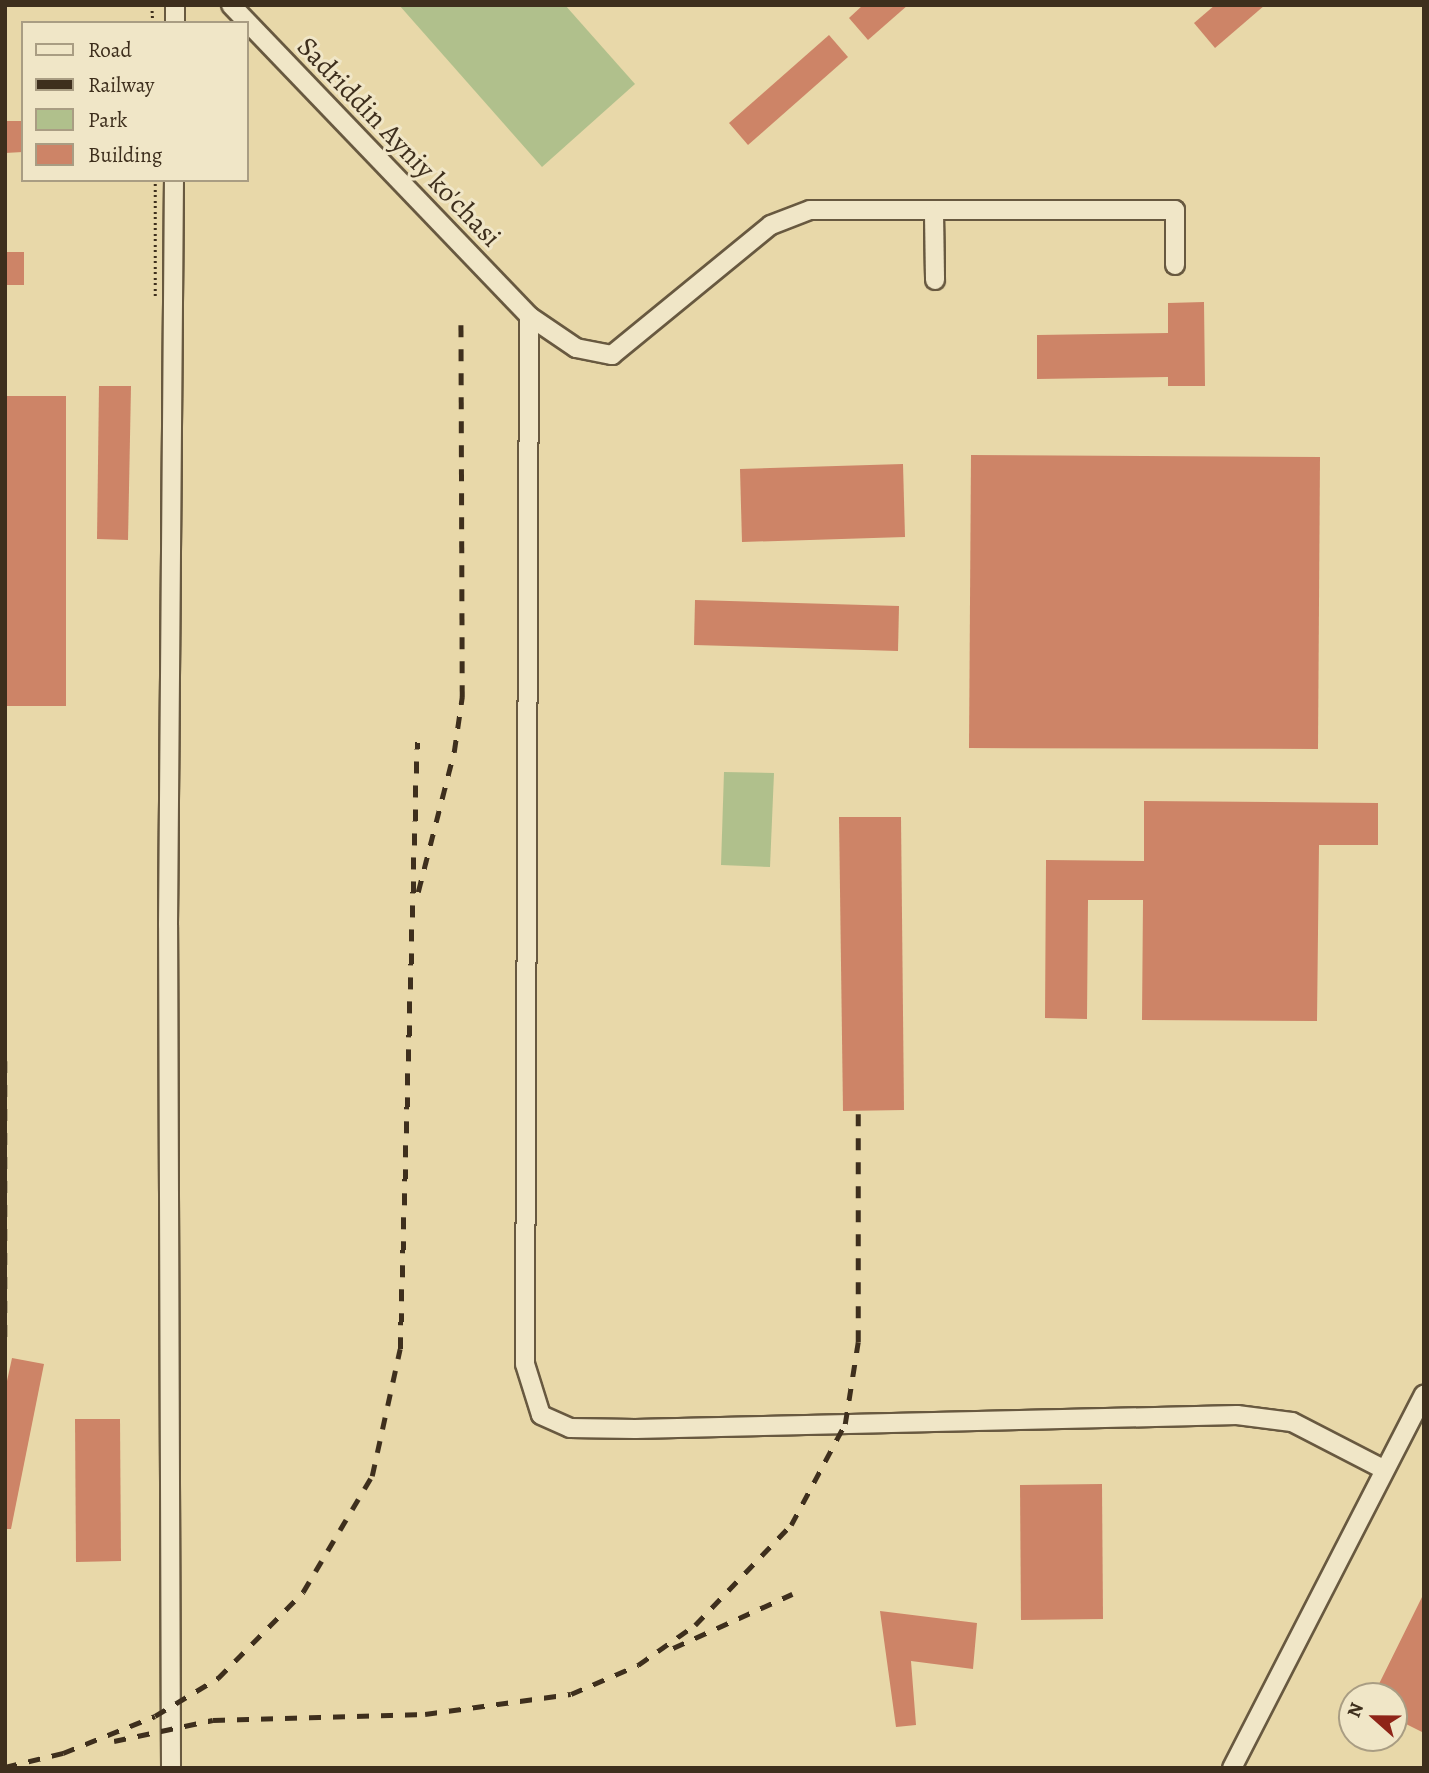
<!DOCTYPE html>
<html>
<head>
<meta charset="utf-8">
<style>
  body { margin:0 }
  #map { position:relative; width:1429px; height:1773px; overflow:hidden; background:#e8d8a9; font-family:Alegreya,serif }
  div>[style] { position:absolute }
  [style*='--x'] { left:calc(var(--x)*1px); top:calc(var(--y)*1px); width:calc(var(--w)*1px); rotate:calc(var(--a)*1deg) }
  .green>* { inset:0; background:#b0c08c }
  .building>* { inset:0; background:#cd8467 }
  .path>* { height:2.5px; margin-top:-1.25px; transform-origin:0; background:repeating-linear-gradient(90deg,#3e2f1d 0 2px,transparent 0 5.5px) }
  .roads { filter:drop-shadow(2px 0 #685940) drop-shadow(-2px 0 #685940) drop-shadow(0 2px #685940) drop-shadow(0 -2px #685940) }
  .street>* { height:18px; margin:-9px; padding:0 9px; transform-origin:9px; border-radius:9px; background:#f0e6c7 }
  .rail>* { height:4.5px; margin-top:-2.25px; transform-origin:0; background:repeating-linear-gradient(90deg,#3e2f1d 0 12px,transparent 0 24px) }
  span { translate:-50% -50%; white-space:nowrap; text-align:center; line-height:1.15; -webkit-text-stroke:6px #f0e6c7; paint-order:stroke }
  .street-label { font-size:28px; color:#3e2f1d }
  .frame { position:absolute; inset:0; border:7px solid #3e2f1d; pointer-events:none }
  .legend { position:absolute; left:21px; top:21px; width:228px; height:161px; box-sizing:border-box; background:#f0e6c7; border:2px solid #a99d83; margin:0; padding:9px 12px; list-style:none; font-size:21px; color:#3e2f1d }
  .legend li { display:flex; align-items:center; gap:14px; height:35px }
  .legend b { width:35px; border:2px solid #a99d83 }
  .north { position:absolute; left:1338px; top:1682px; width:70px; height:70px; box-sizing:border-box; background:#f0e6c7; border:2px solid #a99d83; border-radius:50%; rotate:291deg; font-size:19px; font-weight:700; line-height:28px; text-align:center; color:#3e2f1d }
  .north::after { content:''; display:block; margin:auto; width:24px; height:32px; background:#8f2418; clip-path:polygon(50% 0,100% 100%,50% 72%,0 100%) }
</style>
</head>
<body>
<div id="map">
  <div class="green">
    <i style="clip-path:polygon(399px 5px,565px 5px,635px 84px,542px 167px)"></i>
    <i style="clip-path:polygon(724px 772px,774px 773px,770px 867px,721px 865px)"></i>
  </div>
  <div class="building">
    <i style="clip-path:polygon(863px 5px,908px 5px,868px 40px,849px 18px)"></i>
    <i style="clip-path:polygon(1215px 5px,1265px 5px,1215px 48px,1194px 23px)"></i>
    <i style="clip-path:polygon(829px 35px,848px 57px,748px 145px,729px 123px)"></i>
    <i style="clip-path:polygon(5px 121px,23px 121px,23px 152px,5px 153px)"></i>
    <i style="clip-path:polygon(5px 252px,24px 252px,24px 285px,5px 285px)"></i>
    <i style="clip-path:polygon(1204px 302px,1205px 386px,1168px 386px,1168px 377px,1037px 379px,1037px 335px,1168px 333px,1168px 303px)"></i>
    <i style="clip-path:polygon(99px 386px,131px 386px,128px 540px,97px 539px)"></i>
    <i style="clip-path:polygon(5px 396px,66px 396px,66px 706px,5px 706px)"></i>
    <i style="clip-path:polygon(971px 455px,1320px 457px,1318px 749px,969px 748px)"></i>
    <i style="clip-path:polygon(903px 464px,905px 537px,742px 542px,740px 469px)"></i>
    <i style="clip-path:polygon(695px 600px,899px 606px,898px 651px,694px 645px)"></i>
    <i style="clip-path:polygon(1144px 801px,1378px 803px,1378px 845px,1319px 845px,1317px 1021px,1142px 1020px,1143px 900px,1088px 900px,1087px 1019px,1045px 1018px,1046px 860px,1144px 861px)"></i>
    <i style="clip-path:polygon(839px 817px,901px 817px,904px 1110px,843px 1111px)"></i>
    <i style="clip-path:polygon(12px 1358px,44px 1364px,11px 1529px,5px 1529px,5px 1390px)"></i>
    <i style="clip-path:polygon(75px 1419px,120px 1419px,121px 1561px,76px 1562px)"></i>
    <i style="clip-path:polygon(1102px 1484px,1103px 1619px,1021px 1620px,1020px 1485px)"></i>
    <i style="clip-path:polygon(1424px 1593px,1424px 1733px,1394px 1718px,1394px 1696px,1373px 1696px)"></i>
    <i style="clip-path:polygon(880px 1611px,977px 1623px,973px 1669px,911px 1661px,916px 1725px,896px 1727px)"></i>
  </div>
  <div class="path">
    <i style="--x:152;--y:5;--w:18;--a:87"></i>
    <i style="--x:155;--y:296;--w:116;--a:-90"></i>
  </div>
  <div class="roads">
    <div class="street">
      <i style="--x:231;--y:5;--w:431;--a:46.2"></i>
      <i style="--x:529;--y:316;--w:57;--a:34.2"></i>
      <i style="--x:576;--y:348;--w:37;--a:11"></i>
      <i style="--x:612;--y:355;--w:205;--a:-39.3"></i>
      <i style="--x:771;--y:225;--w:42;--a:-21"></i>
      <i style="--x:810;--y:210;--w:365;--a:0"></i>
      <i style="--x:1175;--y:210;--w:55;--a:90"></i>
      <i style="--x:175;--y:23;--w:18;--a:-90"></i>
      <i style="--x:934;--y:214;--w:66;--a:89.1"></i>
      <i style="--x:529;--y:316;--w:1048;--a:90.22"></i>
      <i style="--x:525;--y:1364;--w:53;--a:72.6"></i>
      <i style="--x:541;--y:1415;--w:32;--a:24"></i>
      <i style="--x:570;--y:1428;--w:65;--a:0.9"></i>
      <i style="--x:635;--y:1429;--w:602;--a:-1.33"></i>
      <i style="--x:1237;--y:1415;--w:55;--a:7.3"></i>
      <i style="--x:1292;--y:1422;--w:102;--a:27.3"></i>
      <i style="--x:171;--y:1768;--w:843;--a:-90.2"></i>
      <i style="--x:168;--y:925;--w:745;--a:-89.54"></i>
      <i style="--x:1232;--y:1768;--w:420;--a:-62.8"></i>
    </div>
  </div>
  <div class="rail">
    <i style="--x:418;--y:892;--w:145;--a:-75.6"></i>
    <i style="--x:454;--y:752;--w:56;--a:-81.7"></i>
    <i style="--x:462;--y:697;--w:378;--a:-90.2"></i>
    <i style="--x:5;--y:1061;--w:281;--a:90"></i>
    <i style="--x:673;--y:1648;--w:131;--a:-24.4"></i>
    <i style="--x:114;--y:1741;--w:101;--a:-12"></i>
    <i style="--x:213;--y:1720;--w:212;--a:-1.6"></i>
    <i style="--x:425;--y:1714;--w:147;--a:-7.8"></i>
    <i style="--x:571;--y:1694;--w:73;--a:-23.4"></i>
    <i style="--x:638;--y:1665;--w:70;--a:-35.1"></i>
    <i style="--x:695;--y:1625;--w:139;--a:-46.2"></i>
    <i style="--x:791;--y:1525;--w:115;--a:-61.9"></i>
    <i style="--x:845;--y:1424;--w:83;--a:-81"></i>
    <i style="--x:858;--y:1342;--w:232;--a:-90"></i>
    <i style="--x:5;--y:1767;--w:60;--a:-13.6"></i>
    <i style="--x:63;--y:1753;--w:99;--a:-21.9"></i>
    <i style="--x:155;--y:1716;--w:74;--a:-31.1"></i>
    <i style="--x:218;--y:1678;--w:121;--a:-45.3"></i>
    <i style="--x:303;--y:1592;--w:135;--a:-59.3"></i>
    <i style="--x:372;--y:1476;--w:130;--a:-77.6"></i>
    <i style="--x:400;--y:1349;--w:607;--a:-88.4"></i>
  </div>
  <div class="street-label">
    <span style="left:399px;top:142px;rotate:46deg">Sadriddin Ayniy ko'chasi</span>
  </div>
  <div class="frame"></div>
  <ul class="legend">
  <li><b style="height:9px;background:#f0e6c7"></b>Road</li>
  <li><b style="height:9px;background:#3e2f1d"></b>Railway</li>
  <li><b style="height:19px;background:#b0c08c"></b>Park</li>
  <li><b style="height:19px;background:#cd8467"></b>Building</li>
  </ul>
  <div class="north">N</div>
</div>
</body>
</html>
